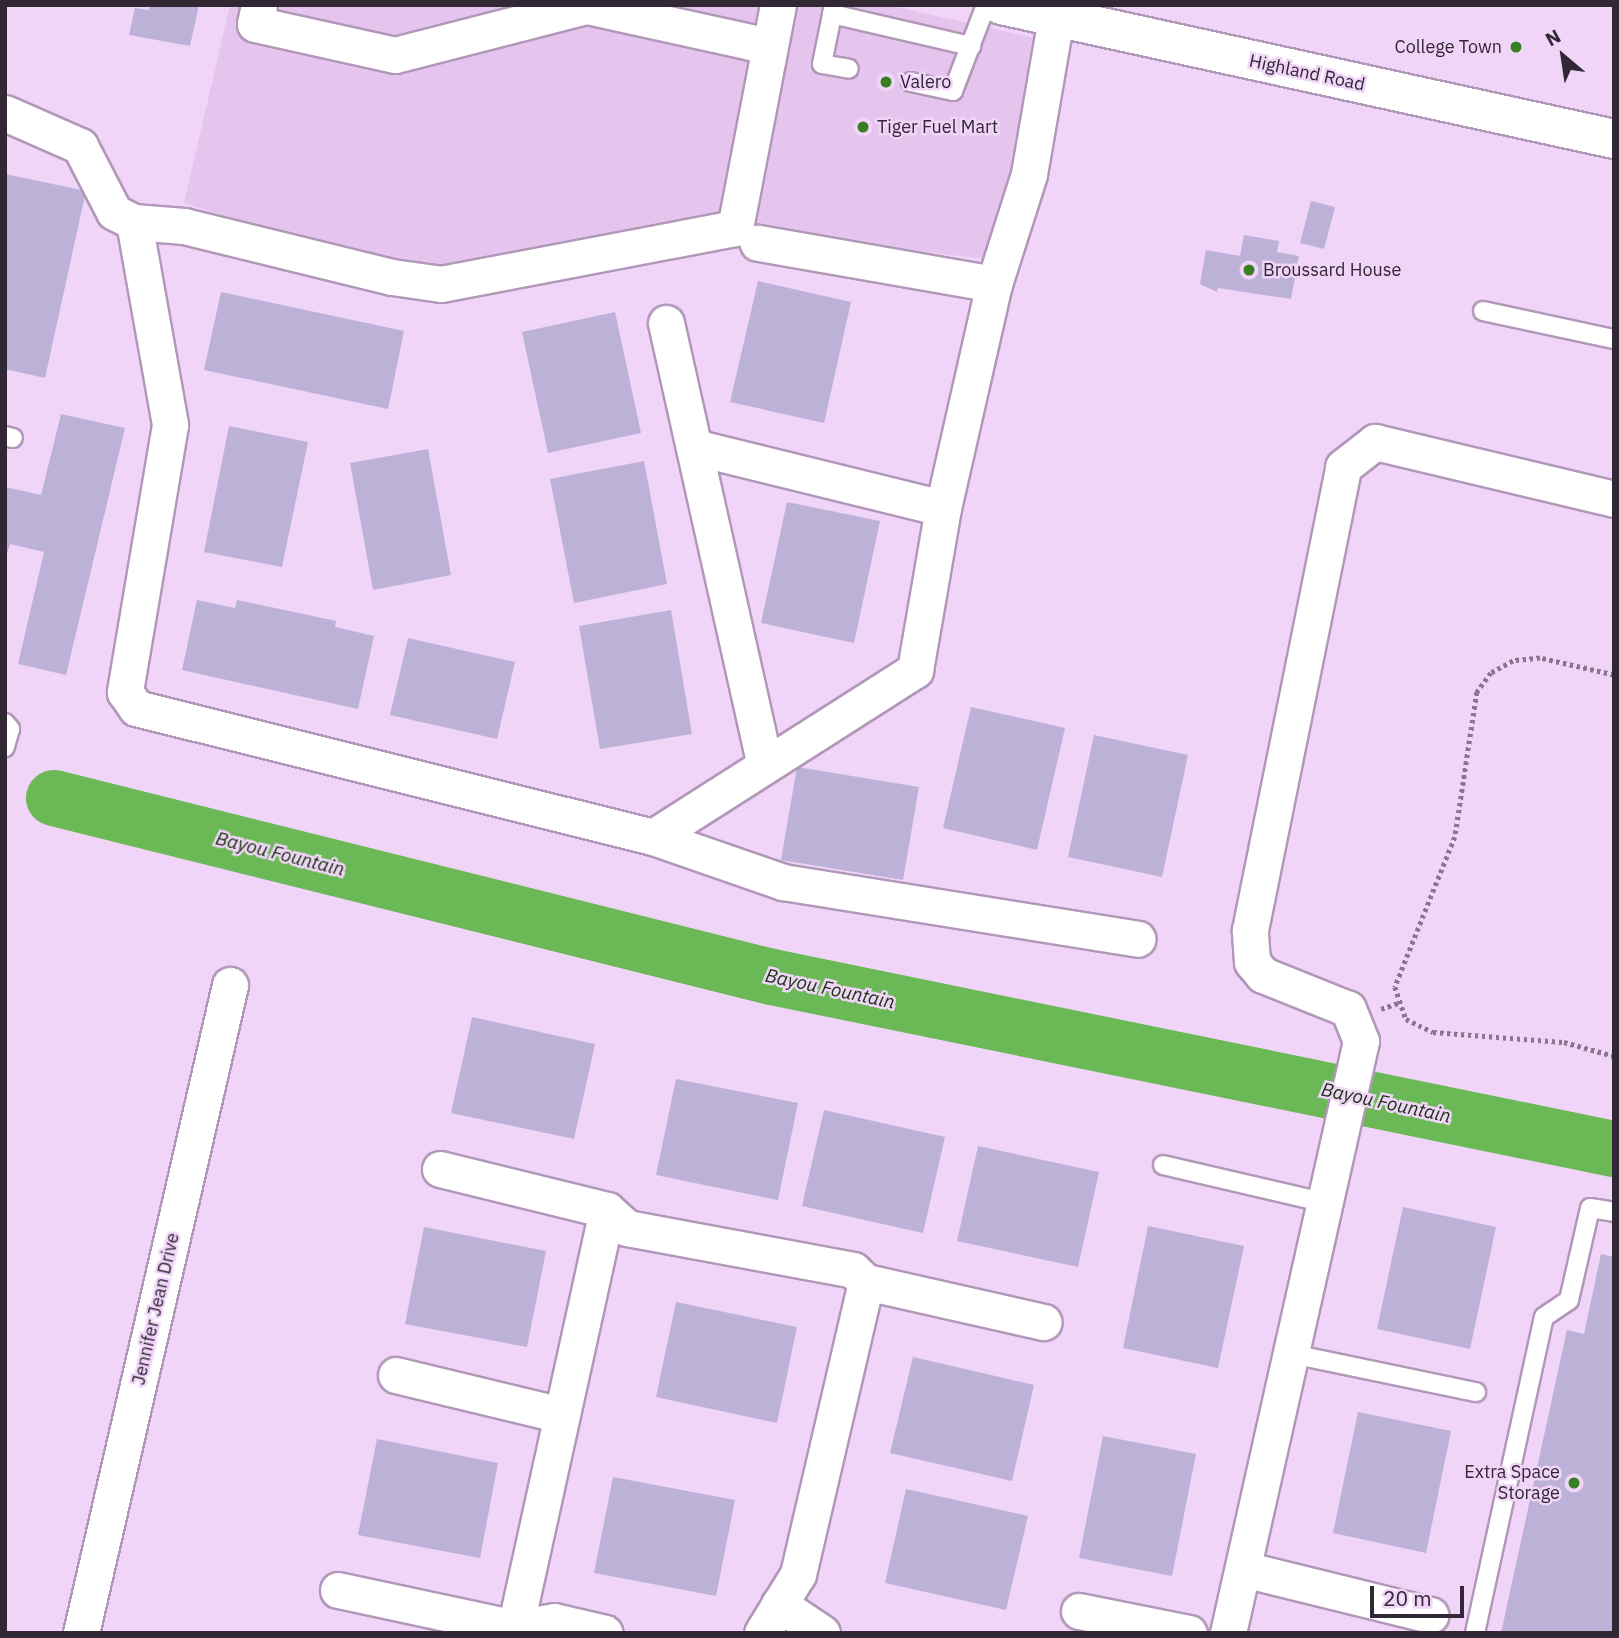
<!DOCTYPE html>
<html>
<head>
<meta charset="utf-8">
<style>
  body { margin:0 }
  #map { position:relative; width:1619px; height:1638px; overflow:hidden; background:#f1d5f8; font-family:"IBM Plex Sans",sans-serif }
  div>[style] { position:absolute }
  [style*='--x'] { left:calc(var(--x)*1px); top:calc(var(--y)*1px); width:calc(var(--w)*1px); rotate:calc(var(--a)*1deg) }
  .built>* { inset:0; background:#e5c5ed }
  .river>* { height:56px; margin:-28px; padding:0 28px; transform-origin:28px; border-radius:28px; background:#6bb956 }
  .building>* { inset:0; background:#bcb1d7 }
  .path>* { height:4.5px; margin-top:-2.25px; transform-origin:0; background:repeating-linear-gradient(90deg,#89768e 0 3.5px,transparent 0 7px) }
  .roads { filter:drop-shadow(2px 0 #b197b8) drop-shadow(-2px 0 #b197b8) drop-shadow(0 2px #b197b8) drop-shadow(0 -2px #b197b8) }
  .lane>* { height:18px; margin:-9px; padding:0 9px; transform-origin:9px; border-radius:9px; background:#fff }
  .street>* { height:35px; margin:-17.5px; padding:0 17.5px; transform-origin:17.5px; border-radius:17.5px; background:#fff }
  .secondary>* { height:38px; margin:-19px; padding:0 19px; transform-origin:19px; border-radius:19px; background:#fff }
  .dots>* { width:19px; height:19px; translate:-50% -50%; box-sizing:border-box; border:4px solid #f1d5f8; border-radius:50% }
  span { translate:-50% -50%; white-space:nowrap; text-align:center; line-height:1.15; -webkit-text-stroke:5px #f1d5f8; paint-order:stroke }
  .poi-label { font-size:18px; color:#322735 }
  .right { translate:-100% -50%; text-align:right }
  .left { translate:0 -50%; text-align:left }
  .street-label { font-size:18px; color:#322735 }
  .water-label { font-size:19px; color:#15330b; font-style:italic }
  .frame { position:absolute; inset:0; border:7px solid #322735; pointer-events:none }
  .north { position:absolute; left:1528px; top:21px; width:70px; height:70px; -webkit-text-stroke:5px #f1d5f8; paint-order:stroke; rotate:331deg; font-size:19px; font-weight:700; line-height:28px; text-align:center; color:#322735 }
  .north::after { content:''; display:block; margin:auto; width:24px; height:32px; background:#322735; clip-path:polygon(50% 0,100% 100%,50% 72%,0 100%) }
  .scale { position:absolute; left:1370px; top:1586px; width:94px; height:32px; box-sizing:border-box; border:4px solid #322735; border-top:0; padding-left:9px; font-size:21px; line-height:24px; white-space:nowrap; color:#322735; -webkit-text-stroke:5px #f1d5f8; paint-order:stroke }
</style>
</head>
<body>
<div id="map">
  <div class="built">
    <i style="clip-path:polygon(230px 5px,888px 5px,1052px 42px,992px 260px,735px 228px,441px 284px,184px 203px)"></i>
  </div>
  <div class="river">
    <i style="--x:54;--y:798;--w:740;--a:14"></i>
    <i style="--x:772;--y:977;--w:859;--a:11.55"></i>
  </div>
  <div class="building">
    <i style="clip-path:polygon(150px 5px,199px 5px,190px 46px,129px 35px,135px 8px,149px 10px)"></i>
    <i style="clip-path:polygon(5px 174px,86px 191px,45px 378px,5px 369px)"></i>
    <i style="clip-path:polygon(1311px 201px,1335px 207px,1324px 249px,1300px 243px)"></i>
    <i style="clip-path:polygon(1244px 235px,1279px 241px,1277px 252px,1299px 256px,1291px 299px,1218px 288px,1217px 292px,1200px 284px,1206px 250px,1240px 256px)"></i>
    <i style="clip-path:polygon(758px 281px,851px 302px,824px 423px,730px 402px)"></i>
    <i style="clip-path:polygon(221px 292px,404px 331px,388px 409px,204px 370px)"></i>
    <i style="clip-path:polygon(615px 312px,641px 433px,548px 453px,522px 332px)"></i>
    <i style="clip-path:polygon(61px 414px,125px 428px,66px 675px,18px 664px,44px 552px,10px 544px,5px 560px,5px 487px,41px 495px)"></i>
    <i style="clip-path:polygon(229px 426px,308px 442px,282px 567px,204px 552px)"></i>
    <i style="clip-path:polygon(428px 449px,451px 575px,373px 590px,350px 463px)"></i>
    <i style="clip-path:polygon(644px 461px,667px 584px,574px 603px,550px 479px)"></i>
    <i style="clip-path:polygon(787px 502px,880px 521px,854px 643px,761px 623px)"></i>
    <i style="clip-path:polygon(197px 600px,235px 608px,237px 600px,336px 621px,335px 627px,374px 636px,358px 709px,182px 670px)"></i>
    <i style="clip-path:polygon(671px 610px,692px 734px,600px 749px,579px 626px)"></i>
    <i style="clip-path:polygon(408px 638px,515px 662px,497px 739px,390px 715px)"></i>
    <i style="clip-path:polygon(971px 707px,1065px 728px,1037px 850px,943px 828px)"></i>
    <i style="clip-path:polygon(1094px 735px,1188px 755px,1162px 877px,1068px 857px)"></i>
    <i style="clip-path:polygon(797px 767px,919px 787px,903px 880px,781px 860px)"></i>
    <i style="clip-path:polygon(472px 1017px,595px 1044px,574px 1139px,451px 1113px)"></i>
    <i style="clip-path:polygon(676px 1079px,798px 1103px,778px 1200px,656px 1175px)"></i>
    <i style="clip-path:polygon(824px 1110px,945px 1137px,923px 1233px,802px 1206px)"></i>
    <i style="clip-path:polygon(978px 1146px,1099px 1172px,1078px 1267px,957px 1241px)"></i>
    <i style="clip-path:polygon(1403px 1207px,1496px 1227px,1470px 1349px,1377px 1329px)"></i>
    <i style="clip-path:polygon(1148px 1226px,1244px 1246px,1218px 1368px,1123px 1348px)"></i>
    <i style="clip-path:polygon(424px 1227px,546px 1251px,527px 1347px,405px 1324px)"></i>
    <i style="clip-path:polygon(1601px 1254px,1614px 1257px,1614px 1633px,1501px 1633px,1567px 1330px,1584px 1334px)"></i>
    <i style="clip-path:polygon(676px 1302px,797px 1327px,777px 1423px,656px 1397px)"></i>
    <i style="clip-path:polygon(913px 1357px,1034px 1385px,1012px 1481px,890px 1453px)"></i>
    <i style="clip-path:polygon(1358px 1412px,1451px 1431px,1426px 1553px,1333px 1533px)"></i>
    <i style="clip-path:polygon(1103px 1436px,1196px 1454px,1172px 1576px,1079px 1558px)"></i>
    <i style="clip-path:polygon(377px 1439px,498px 1463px,480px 1558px,358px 1535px)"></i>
    <i style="clip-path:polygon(613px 1477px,735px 1500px,716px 1596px,594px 1573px)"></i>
    <i style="clip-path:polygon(906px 1489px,1028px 1516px,1006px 1610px,885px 1583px)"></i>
  </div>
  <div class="path">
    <i style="--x:1614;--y:675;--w:76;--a:-167.1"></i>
    <i style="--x:1540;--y:658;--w:27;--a:174"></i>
    <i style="--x:1513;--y:661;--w:25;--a:151"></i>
    <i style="--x:1491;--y:673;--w:24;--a:126"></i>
    <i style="--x:1477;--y:692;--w:147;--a:98.6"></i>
    <i style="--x:1455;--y:837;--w:162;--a:111.8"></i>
    <i style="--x:1395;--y:987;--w:34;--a:71"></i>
    <i style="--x:1406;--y:1019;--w:30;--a:26"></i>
    <i style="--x:1433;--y:1032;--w:131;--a:4.4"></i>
    <i style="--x:1564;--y:1042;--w:52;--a:15.6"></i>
    <i style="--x:1381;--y:1009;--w:18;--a:-19"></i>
  </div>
  <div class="roads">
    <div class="lane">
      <i style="--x:834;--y:5;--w:60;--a:101.5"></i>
      <i style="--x:822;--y:64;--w:27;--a:10"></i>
      <i style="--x:832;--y:14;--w:143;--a:13"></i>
      <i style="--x:911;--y:82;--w:43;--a:12.1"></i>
      <i style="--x:953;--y:91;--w:92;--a:-69"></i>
      <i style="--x:1483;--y:311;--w:134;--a:12.1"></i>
      <i style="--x:5;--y:436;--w:8;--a:14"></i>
      <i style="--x:5;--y:723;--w:8;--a:50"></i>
      <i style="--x:10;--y:729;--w:19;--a:106"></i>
      <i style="--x:1163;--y:1165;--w:167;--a:13.1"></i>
      <i style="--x:1292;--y:1354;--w:188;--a:11.7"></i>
      <i style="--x:1475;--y:1633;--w:323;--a:-77.7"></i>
      <i style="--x:1544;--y:1317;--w:30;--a:-34"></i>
      <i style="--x:1569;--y:1300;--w:94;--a:-77.1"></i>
      <i style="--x:1590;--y:1208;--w:24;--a:9"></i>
    </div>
    <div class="street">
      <i style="--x:259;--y:5;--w:19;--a:102"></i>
      <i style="--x:255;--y:24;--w:143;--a:12.5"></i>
      <i style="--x:395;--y:55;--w:197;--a:-14.4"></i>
      <i style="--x:582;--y:5;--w:191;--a:12.4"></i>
      <i style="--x:5;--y:113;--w:82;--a:23.7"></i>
      <i style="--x:80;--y:146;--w:74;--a:62.7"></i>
      <i style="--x:114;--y:212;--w:22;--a:27"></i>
      <i style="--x:134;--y:222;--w:50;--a:4.6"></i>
      <i style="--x:184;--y:226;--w:214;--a:13.8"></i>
      <i style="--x:392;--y:277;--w:49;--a:8.1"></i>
      <i style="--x:441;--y:284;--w:299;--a:-10.8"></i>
      <i style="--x:735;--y:228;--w:227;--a:-79.1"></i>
      <i style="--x:134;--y:222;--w:206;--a:79.9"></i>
      <i style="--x:170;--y:425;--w:271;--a:99.6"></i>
      <i style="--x:125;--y:692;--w:19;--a:55"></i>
      <i style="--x:136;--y:708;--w:533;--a:14.01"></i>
      <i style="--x:653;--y:837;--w:138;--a:19.1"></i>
      <i style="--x:783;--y:882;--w:359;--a:9.1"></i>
      <i style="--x:994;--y:284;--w:115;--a:-72.3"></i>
      <i style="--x:1029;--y:174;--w:158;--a:-80.2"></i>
      <i style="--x:666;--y:323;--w:453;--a:77.4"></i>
      <i style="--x:694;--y:447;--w:256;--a:13.8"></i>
      <i style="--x:653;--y:837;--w:311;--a:-32.5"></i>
      <i style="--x:915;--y:670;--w:164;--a:-80.2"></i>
      <i style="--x:943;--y:508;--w:230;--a:-77.2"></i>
      <i style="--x:994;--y:284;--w:240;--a:-170.1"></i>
      <i style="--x:440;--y:1169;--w:172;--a:13.8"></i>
      <i style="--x:607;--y:1210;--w:27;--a:42"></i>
      <i style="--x:627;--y:1228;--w:230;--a:10.5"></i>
      <i style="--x:853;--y:1270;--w:18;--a:43"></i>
      <i style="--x:866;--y:1282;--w:300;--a:103.1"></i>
      <i style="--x:798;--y:1574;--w:69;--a:121.4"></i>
      <i style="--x:866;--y:1282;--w:182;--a:12.7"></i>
      <i style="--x:396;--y:1375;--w:170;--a:13.6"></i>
      <i style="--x:1243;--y:1569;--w:193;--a:13.8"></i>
      <i style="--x:338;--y:1590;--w:181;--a:12.1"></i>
      <i style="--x:515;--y:1628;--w:40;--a:-10"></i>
      <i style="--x:554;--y:1621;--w:52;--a:13.2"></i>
      <i style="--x:779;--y:1604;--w:52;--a:34"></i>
      <i style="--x:1079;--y:1611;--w:112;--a:11.3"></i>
      <i style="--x:81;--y:1633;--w:665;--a:-77.05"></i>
      <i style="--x:514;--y:1633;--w:433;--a:-77.6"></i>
      <i style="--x:1228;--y:1633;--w:607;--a:-77.34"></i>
      <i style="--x:1361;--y:1041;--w:35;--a:-112"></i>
      <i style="--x:1348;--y:1009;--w:92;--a:-158.2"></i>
      <i style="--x:1263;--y:975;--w:17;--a:-130"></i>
      <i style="--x:1252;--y:962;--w:32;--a:-94"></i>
      <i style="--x:1250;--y:930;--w:472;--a:-78.6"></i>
      <i style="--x:1343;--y:467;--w:41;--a:-38"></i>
      <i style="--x:1375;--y:442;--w:246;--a:13.4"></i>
    </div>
    <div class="secondary">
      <i style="--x:1001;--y:5;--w:627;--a:12.33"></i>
    </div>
  </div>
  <div class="dots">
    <i style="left:1516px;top:47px;background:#387e22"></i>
    <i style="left:886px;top:82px;background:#387e22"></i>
    <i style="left:863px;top:127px;background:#387e22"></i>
    <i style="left:1249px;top:270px;background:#387e22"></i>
    <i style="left:1574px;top:1483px;background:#387e22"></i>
  </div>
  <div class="poi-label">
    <span class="right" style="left:1502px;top:47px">College Town</span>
    <span class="left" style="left:900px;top:82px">Valero</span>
    <span class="left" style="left:877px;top:127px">Tiger Fuel Mart</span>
    <span class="left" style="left:1263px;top:270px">Broussard House</span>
    <span class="right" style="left:1560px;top:1483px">Extra Space<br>Storage</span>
  </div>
  <div class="street-label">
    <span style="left:1307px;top:73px;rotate:12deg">Highland Road</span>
    <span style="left:156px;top:1309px;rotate:-77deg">Jennifer Jean Drive</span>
  </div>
  <div class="water-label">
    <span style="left:280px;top:854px;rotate:14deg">Bayou Fountain</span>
    <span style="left:830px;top:989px;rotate:12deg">Bayou Fountain</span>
    <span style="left:1386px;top:1103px;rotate:12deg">Bayou Fountain</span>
  </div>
  <div class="frame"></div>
  <div class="north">N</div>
  <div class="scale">20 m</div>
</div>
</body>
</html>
